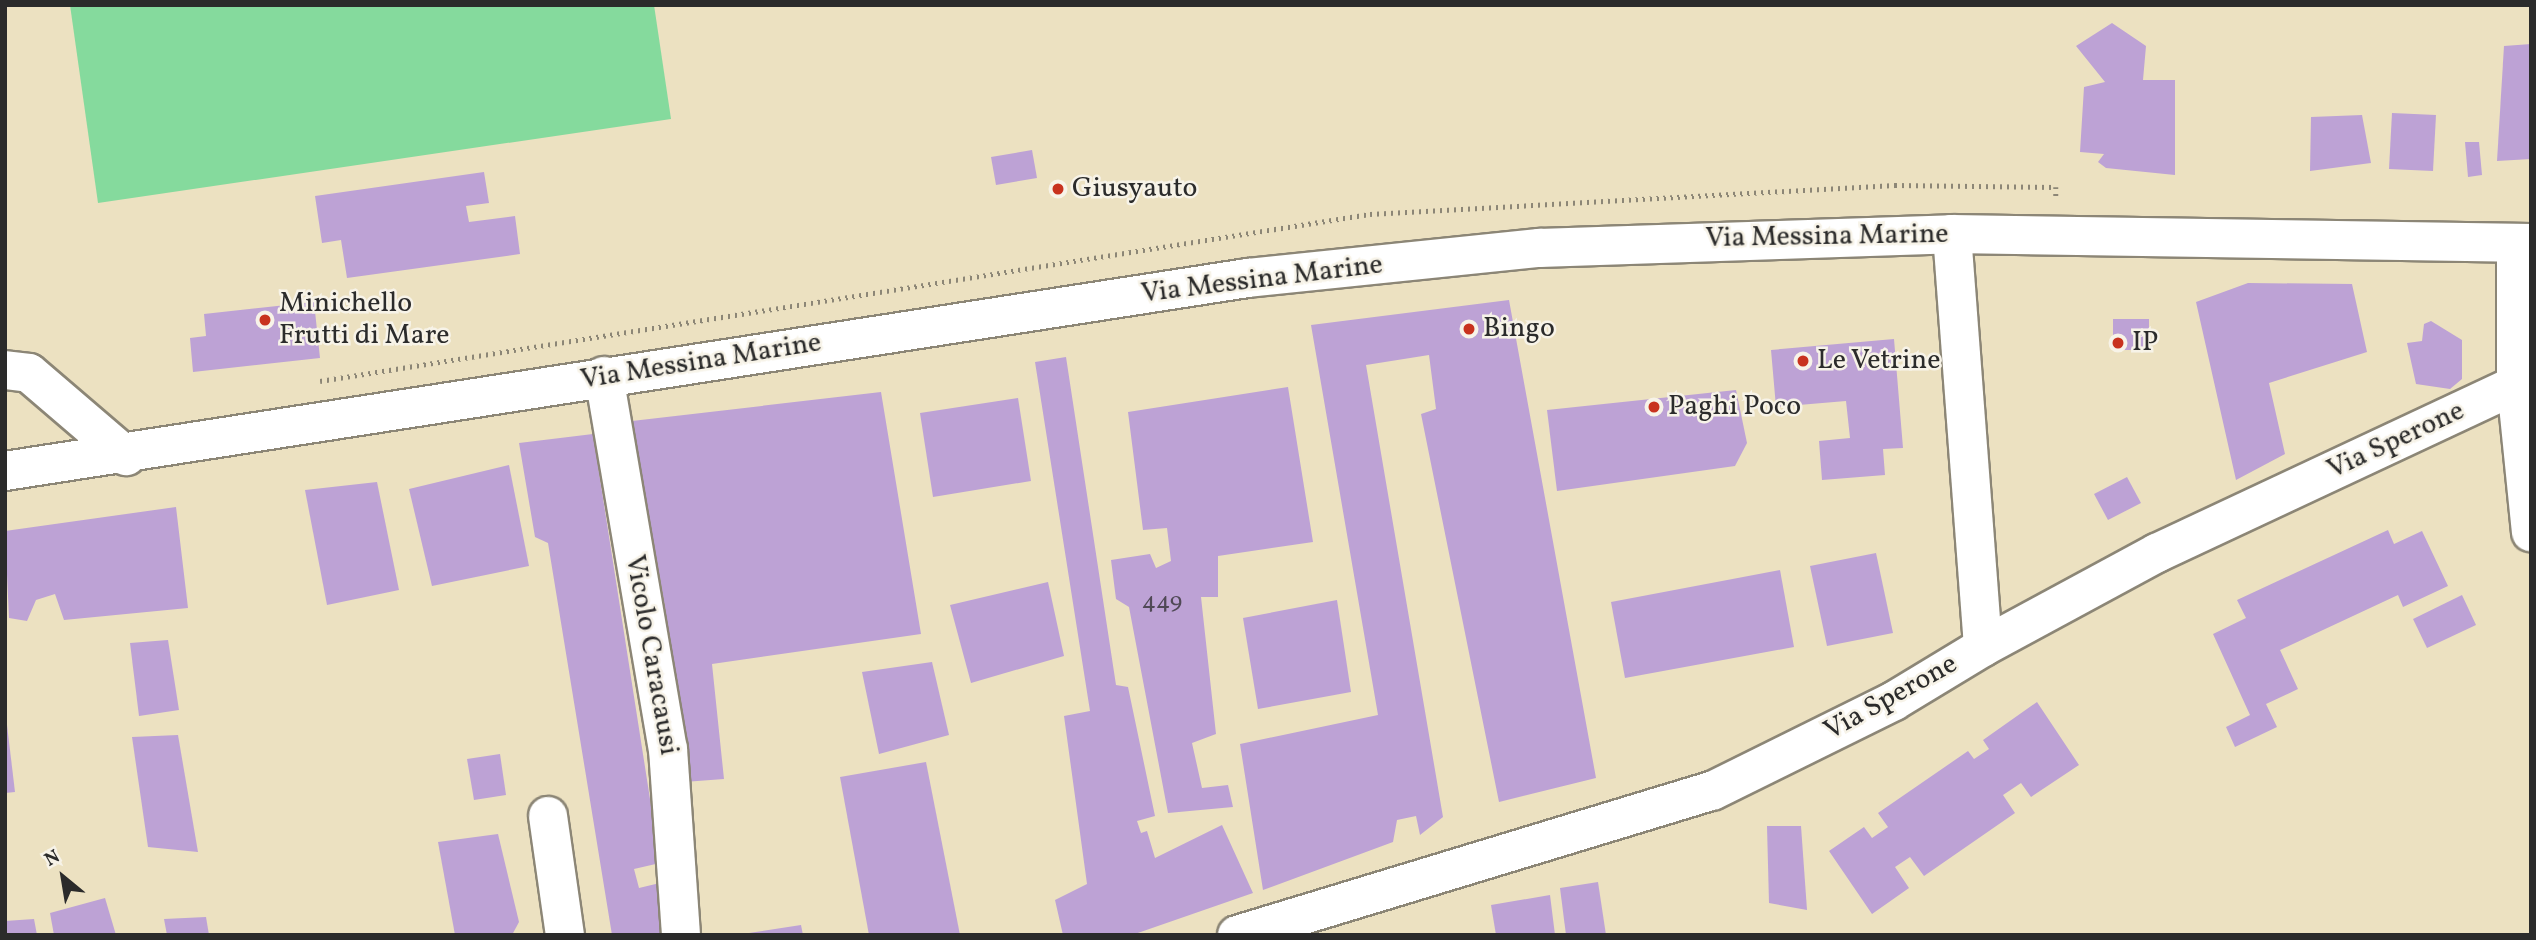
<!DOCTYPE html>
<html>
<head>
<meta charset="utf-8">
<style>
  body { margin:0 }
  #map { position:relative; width:2536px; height:940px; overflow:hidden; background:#ece1c1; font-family:Vollkorn,serif }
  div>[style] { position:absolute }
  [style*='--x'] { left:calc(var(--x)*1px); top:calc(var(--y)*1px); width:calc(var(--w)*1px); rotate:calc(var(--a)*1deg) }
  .green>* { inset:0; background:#85da9d }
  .building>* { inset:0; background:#bda2d5 }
  .path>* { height:4.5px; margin-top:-2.25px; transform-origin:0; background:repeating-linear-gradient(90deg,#8c8676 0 2px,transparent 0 7px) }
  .roads { filter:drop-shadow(2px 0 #8c8676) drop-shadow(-2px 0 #8c8676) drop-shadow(0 2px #8c8676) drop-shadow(0 -2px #8c8676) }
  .minor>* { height:38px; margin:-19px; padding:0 19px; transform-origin:19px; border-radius:19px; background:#fff }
  .major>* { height:38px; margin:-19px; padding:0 19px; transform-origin:19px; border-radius:19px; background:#fff }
  .dots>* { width:19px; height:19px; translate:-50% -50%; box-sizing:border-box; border:4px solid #f7f3e8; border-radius:50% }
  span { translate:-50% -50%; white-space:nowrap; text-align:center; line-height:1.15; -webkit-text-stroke:5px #f7f3e8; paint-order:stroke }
  .number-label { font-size:24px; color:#504956 }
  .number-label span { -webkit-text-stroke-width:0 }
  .poi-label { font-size:28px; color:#2b2b2b }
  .left { translate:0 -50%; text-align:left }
  .street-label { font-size:28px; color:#2b2b2b }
  .frame { position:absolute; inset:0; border:7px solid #2b2b2b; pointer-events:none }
  .north { position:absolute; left:28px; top:842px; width:70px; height:70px; -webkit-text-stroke:5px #f7f3e8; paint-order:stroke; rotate:330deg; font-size:19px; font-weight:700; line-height:28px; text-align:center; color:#2b2b2b }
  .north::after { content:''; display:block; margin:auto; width:24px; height:32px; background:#2b2b2b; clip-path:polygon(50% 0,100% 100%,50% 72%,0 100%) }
</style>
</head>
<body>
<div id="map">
  <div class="green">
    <i style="clip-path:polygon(70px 5px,654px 5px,671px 119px,98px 203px)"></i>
  </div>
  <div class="building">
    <i style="clip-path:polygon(2112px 23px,2146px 46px,2143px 80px,2175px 80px,2175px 175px,2106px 168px,2098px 162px,2104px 154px,2080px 152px,2084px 87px,2105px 82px,2076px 46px)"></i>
    <i style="clip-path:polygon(2531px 44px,2531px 159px,2497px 161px,2504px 46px)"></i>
    <i style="clip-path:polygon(2392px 113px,2436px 115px,2433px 171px,2389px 169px)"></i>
    <i style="clip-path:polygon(2362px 115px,2371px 163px,2310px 171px,2311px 117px)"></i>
    <i style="clip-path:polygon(2465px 142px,2479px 142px,2482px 175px,2468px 177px)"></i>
    <i style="clip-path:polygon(1032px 150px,1037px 178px,996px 185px,991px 157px)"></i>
    <i style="clip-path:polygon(484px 172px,489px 203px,466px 206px,469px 222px,515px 216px,520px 254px,347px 278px,341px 240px,322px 243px,315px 196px)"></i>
    <i style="clip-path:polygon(2248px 283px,2352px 284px,2367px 352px,2269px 383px,2285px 454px,2236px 480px,2196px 302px)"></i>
    <i style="clip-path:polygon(1509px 300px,1596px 778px,1499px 802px,1421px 414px,1436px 409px,1429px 355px,1366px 365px,1443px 817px,1420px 835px,1416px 816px,1397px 820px,1393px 842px,1263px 890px,1240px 744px,1378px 715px,1311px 325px)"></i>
    <i style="clip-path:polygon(314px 302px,320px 358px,193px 372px,190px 338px,206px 336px,204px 314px)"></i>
    <i style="clip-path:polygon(2113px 319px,2149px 319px,2149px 350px,2113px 350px)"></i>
    <i style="clip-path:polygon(2431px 321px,2462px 340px,2462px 379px,2450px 389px,2416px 384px,2407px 343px,2422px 341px,2424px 324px)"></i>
    <i style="clip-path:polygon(1894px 339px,1903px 448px,1883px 449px,1885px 475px,1822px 480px,1819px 441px,1850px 438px,1846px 401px,1776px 407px,1771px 350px)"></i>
    <i style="clip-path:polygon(1066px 357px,1116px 685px,1128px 687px,1155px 816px,1137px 821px,1141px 833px,1147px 831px,1155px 858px,1222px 825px,1253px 893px,1132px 935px,1063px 935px,1055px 900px,1087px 884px,1064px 716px,1090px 711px,1035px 362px)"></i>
    <i style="clip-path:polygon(1288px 387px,1313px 542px,1218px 556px,1218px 597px,1201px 597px,1216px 734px,1192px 743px,1202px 788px,1228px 785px,1233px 807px,1168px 813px,1129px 607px,1116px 599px,1111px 560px,1150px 554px,1156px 568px,1171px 561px,1167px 528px,1143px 530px,1128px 412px)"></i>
    <i style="clip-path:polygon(1736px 390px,1747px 443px,1735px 466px,1557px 491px,1547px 410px)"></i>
    <i style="clip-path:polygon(881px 392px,921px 634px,712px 664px,724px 779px,684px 782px,665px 607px,632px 421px)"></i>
    <i style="clip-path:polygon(1018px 398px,1031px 481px,933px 497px,920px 413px)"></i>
    <i style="clip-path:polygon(593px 434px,660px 863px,634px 869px,639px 888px,664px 882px,672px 935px,612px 935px,548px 543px,535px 537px,519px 443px)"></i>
    <i style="clip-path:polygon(509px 465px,529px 566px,432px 586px,409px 489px)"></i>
    <i style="clip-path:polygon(2127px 477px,2141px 503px,2108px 520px,2094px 494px)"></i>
    <i style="clip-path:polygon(377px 482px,399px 590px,327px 605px,305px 490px)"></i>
    <i style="clip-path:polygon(176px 507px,188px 608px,64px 620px,55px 594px,36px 600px,27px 621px,9px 618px,5px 531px)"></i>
    <i style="clip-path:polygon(2388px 530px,2394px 544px,2422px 531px,2448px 586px,2403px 607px,2398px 595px,2280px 650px,2298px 689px,2266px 704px,2277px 727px,2235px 747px,2226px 727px,2250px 715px,2213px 634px,2246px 618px,2237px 600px)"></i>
    <i style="clip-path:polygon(1876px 553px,1893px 633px,1827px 646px,1810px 566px)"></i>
    <i style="clip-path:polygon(1780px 570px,1794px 647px,1625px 678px,1611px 602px)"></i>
    <i style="clip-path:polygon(1048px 582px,1064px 656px,971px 683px,950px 605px)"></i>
    <i style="clip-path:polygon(2462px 595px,2476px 625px,2427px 648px,2413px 619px)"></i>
    <i style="clip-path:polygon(1337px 600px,1351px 692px,1258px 709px,1243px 618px)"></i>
    <i style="clip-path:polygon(168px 640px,179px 710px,139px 716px,130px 643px)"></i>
    <i style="clip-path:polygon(932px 662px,949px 735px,879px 754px,862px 672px)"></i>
    <i style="clip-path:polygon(2037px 702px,2079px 765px,2031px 797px,2021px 783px,2003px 795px,2015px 813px,1924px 876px,1910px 857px,1895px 867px,1909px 888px,1872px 914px,1829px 851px,1864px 827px,1872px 838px,1888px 827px,1878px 813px,1968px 751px,1974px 759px,1989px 749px,1983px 740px)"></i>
    <i style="clip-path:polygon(7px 725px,15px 792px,5px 793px,5px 726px)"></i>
    <i style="clip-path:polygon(178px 735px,198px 852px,148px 847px,132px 737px)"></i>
    <i style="clip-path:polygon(500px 754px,506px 795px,474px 800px,467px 759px)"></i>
    <i style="clip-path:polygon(926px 762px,960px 935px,869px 935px,840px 777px)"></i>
    <i style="clip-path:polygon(1767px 826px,1801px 826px,1807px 910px,1769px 903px)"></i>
    <i style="clip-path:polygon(498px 834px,519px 922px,512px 935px,455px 935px,438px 842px)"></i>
    <i style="clip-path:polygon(1598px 882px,1606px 935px,1566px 935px,1560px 888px)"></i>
    <i style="clip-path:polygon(1550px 895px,1555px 935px,1496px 935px,1491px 905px)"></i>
    <i style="clip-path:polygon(105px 898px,116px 935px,54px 935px,50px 913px)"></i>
    <i style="clip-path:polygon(206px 917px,209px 935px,167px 935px,164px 919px)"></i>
    <i style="clip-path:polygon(34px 919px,37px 935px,5px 935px,5px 921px)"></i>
    <i style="clip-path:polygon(801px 925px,803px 935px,750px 935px,749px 933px)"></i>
  </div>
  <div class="path">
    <i style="--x:320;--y:381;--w:1063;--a:-9.04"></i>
    <i style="--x:1370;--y:214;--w:526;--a:-3.16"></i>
    <i style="--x:1895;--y:185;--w:161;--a:0.7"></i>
    <i style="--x:2056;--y:187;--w:12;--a:90"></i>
  </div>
  <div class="roads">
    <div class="minor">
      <i style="--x:5;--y:370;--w:24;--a:7"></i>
      <i style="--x:29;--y:373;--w:128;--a:40.6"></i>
      <i style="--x:604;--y:376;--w:378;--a:80.3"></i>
      <i style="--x:668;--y:749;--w:186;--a:86"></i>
      <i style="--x:2516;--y:385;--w:148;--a:84.2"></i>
      <i style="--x:548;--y:816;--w:120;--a:81.9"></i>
      <i style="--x:1237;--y:935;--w:496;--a:-16.9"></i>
      <i style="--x:1712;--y:791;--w:203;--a:-26.3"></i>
      <i style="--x:1894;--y:701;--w:104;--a:-31.2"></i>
    </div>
    <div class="major">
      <i style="--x:1952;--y:234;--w:414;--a:85.7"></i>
      <i style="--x:1983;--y:647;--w:198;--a:-28.4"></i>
      <i style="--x:2157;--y:553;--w:413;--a:-25.1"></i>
      <i style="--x:2516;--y:243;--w:142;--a:90"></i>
      <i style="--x:5;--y:471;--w:1258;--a:-8.83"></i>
      <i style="--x:1248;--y:278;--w:293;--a:-5.9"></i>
      <i style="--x:1539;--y:248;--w:413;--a:-1.9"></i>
      <i style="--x:1952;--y:234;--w:579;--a:0.89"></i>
    </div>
  </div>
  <div class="dots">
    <i style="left:1058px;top:189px;background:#c8321e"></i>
    <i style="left:265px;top:320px;background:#c8321e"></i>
    <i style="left:1469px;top:329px;background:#c8321e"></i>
    <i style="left:2118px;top:343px;background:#c8321e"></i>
    <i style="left:1803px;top:361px;background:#c8321e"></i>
    <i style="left:1654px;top:407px;background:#c8321e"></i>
  </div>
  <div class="number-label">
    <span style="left:1162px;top:603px">449</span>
  </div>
  <div class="poi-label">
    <span class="left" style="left:1072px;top:189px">Giusyauto</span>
    <span class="left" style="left:279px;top:320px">Minichello<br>Frutti di Mare</span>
    <span class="left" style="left:1483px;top:329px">Bingo</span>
    <span class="left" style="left:2132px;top:343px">IP</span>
    <span class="left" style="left:1817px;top:361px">Le Vetrine</span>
    <span class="left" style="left:1668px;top:407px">Paghi Poco</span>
  </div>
  <div class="street-label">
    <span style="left:1827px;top:237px;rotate:-1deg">Via Messina Marine</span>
    <span style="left:1262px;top:280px;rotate:-7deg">Via Messina Marine</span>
    <span style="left:701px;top:362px;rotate:-9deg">Via Messina Marine</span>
    <span style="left:2396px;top:441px;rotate:-25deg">Via Sperone</span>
    <span style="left:651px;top:655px;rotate:80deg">Vicolo Caracausi</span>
    <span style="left:1891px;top:698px;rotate:-29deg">Via Sperone</span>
  </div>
  <div class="frame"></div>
  <div class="north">N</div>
</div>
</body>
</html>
